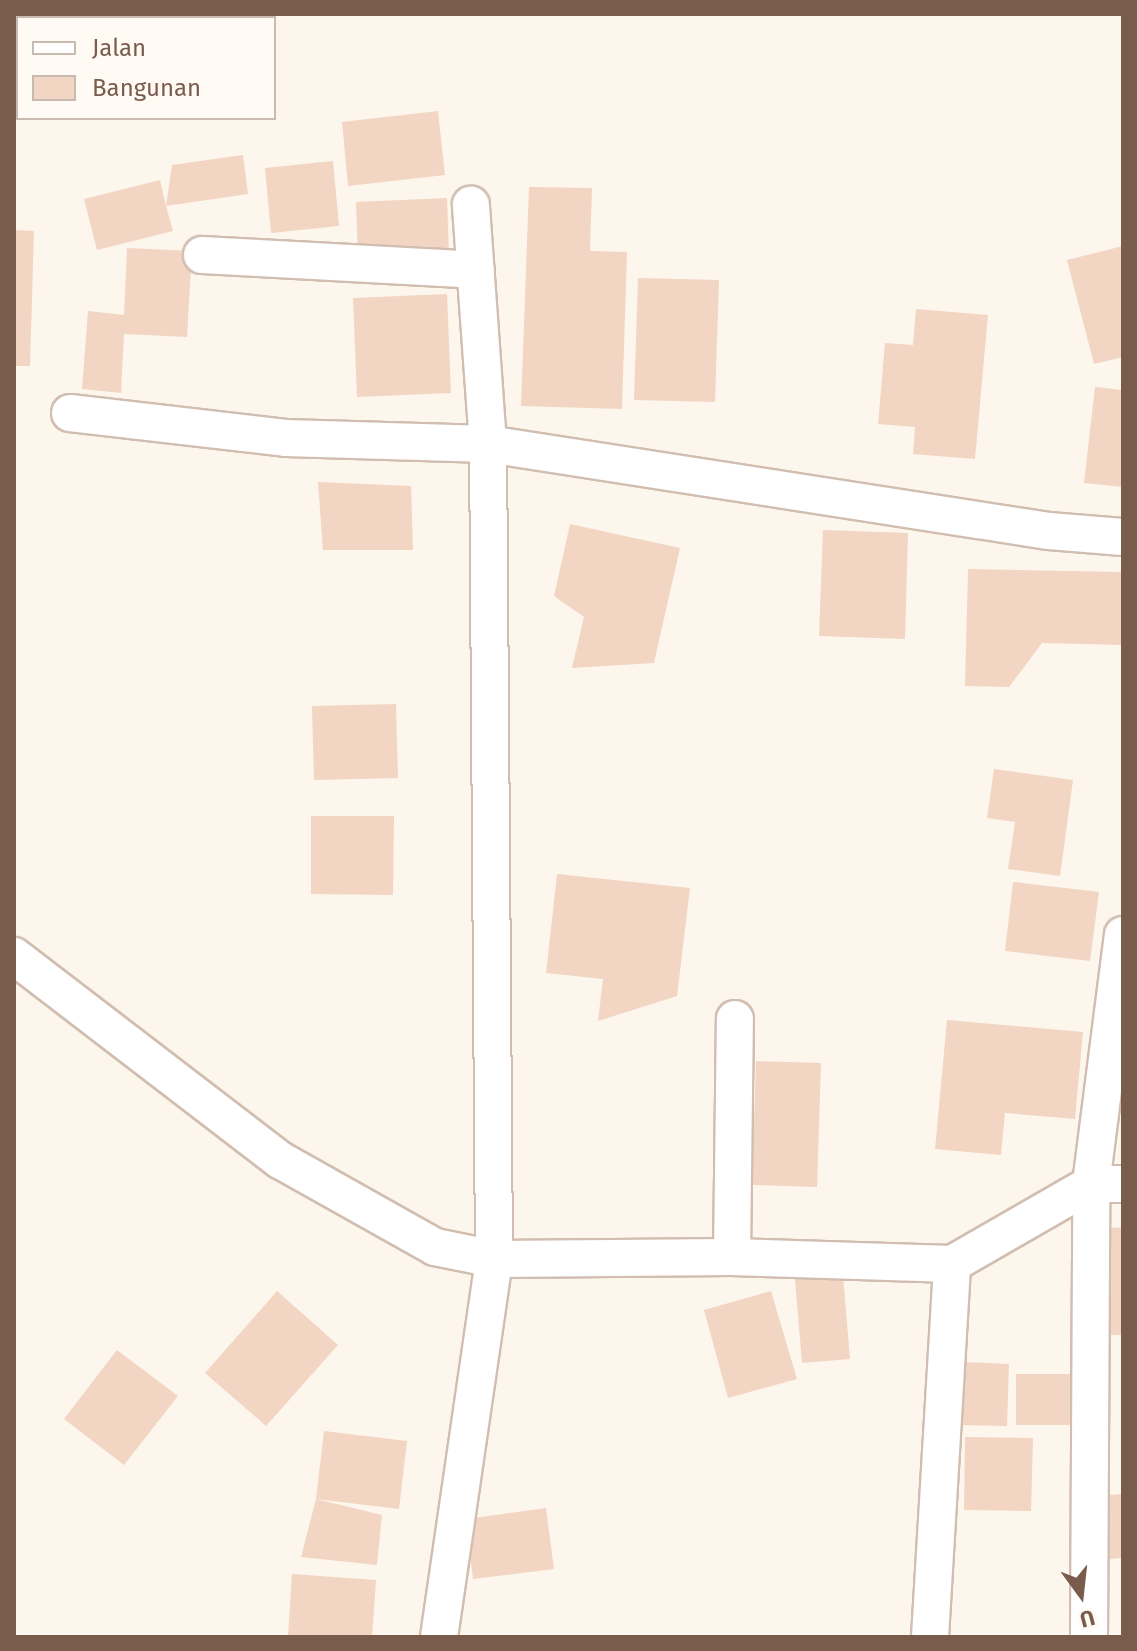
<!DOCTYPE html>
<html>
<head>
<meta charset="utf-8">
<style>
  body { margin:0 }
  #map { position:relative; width:1137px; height:1651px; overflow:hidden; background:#fdf6ec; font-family:"Fira Sans",sans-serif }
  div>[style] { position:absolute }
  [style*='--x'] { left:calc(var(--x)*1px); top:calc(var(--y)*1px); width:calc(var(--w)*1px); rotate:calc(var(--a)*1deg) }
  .building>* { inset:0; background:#f3d5c3 }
  .roads { filter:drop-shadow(2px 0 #d1beb0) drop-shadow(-2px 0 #d1beb0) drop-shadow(0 2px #d1beb0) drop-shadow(0 -2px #d1beb0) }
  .street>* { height:36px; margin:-18px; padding:0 18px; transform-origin:18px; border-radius:18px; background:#fff }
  span { translate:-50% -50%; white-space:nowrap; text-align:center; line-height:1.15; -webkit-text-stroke:8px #fffaf3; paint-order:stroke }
  .frame { position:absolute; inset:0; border:16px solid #7a5c4d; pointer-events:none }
  .legend { position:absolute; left:16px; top:16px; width:260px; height:104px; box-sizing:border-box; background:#fffaf3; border:2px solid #cabbb1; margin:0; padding:10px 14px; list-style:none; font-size:24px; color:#7a5c4d }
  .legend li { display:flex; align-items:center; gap:16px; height:40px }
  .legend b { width:40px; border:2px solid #cabbb1 }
  .north { position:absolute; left:1041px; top:1555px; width:80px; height:80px; -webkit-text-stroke:6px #fffaf3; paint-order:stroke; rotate:165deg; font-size:22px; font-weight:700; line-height:32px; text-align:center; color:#7a5c4d }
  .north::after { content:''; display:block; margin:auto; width:28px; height:36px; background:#7a5c4d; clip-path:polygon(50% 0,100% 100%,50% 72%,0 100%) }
</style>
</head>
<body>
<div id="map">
  <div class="building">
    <i style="clip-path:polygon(438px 111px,445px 175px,348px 186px,342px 122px)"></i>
    <i style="clip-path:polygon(243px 155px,248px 194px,166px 206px,173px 231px,97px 250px,84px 199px,160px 180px,166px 206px,172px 165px)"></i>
    <i style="clip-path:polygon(333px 161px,339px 226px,271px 233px,265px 168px)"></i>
    <i style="clip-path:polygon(529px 187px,592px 188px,590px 251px,627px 252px,622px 409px,521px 406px)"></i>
    <i style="clip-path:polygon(447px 198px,449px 256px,358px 259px,356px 202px)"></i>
    <i style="clip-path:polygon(14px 230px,34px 231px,30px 366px,14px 366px)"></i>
    <i style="clip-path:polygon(1123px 246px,1123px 357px,1094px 364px,1067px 260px)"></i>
    <i style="clip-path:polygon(127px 248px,192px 251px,187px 337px,124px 334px,121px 393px,82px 389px,88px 311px,124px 315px)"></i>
    <i style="clip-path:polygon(638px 278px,719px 280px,715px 402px,634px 400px)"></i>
    <i style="clip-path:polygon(447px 294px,451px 393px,357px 397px,353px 298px)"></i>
    <i style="clip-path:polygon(916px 309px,988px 315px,975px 459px,913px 454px,915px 427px,878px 424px,885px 343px,913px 345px)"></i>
    <i style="clip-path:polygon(1095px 387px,1123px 390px,1123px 487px,1084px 483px)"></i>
    <i style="clip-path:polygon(318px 482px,411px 486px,413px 550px,323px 550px)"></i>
    <i style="clip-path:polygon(570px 524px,680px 548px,654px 663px,572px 668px,584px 617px,554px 596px)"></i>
    <i style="clip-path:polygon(823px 530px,908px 533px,905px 639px,819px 636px)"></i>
    <i style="clip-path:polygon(968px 569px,1123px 572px,1123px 645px,1042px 643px,1009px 687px,965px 686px)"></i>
    <i style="clip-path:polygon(396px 704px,398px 778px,314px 780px,312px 706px)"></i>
    <i style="clip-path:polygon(994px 769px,1073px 780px,1060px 876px,1008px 869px,1015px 822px,987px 818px)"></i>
    <i style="clip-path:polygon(311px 816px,394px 816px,393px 895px,311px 894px)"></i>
    <i style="clip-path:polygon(557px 874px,690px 888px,677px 996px,598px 1021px,603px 979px,546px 973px)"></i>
    <i style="clip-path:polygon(1013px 882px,1099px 892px,1090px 961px,1005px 951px)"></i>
    <i style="clip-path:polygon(947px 1020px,1083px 1032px,1075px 1119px,1005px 1113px,1001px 1155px,935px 1149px)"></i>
    <i style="clip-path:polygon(756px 1061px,821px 1063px,817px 1187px,752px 1185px)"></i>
    <i style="clip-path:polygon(1105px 1227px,1123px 1228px,1123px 1335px,1106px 1335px)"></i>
    <i style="clip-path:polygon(843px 1276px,850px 1359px,802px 1363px,795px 1279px)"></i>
    <i style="clip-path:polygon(277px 1291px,338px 1345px,266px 1426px,205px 1373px)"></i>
    <i style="clip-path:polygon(771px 1291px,797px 1379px,728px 1398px,704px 1310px)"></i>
    <i style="clip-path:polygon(117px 1350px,178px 1396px,124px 1465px,64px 1419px)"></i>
    <i style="clip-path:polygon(962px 1362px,1009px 1364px,1007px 1426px,960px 1425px)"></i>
    <i style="clip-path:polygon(1016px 1374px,1071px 1374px,1070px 1425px,1016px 1425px)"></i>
    <i style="clip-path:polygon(324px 1431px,407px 1441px,399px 1509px,316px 1499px)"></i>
    <i style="clip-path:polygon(965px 1437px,1033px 1438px,1031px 1511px,964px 1510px)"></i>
    <i style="clip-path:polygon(1123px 1494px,1123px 1558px,1110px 1559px,1109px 1495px)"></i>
    <i style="clip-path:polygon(316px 1499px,382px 1515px,377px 1565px,301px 1557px)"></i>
    <i style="clip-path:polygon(546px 1508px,554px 1569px,473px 1579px,466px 1519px)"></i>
    <i style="clip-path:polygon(292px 1574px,376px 1580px,372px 1637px,288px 1637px)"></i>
  </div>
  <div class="roads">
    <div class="street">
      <i style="--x:202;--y:255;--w:274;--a:3.1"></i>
      <i style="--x:70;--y:413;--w:217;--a:6.6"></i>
      <i style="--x:286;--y:438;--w:202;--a:1.7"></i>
      <i style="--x:488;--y:444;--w:568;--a:8.82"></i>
      <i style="--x:1049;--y:531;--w:74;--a:4.6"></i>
      <i style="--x:14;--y:956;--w:335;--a:37.5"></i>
      <i style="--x:280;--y:1160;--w:178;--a:29.3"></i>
      <i style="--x:435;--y:1247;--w:60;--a:11.5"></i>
      <i style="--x:494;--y:1259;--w:238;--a:-0.5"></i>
      <i style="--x:732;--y:1257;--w:220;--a:1.8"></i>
      <i style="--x:952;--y:1264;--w:160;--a:-29.9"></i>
      <i style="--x:1091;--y:1184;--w:32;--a:0"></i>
      <i style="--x:732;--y:1257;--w:238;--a:-89.3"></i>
      <i style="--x:439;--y:1637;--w:382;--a:-81.7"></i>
      <i style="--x:494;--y:1259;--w:815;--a:-90.42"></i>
      <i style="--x:488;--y:444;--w:240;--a:-94.1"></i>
      <i style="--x:930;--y:1637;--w:374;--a:-86.6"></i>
      <i style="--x:1089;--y:1637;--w:453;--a:-89.7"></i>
      <i style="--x:1091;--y:1184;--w:251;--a:-82.7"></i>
    </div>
  </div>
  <div class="frame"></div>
  <ul class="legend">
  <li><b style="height:10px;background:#fff"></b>Jalan</li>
  <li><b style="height:22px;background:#f3d5c3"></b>Bangunan</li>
  </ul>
  <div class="north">U</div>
</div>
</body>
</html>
